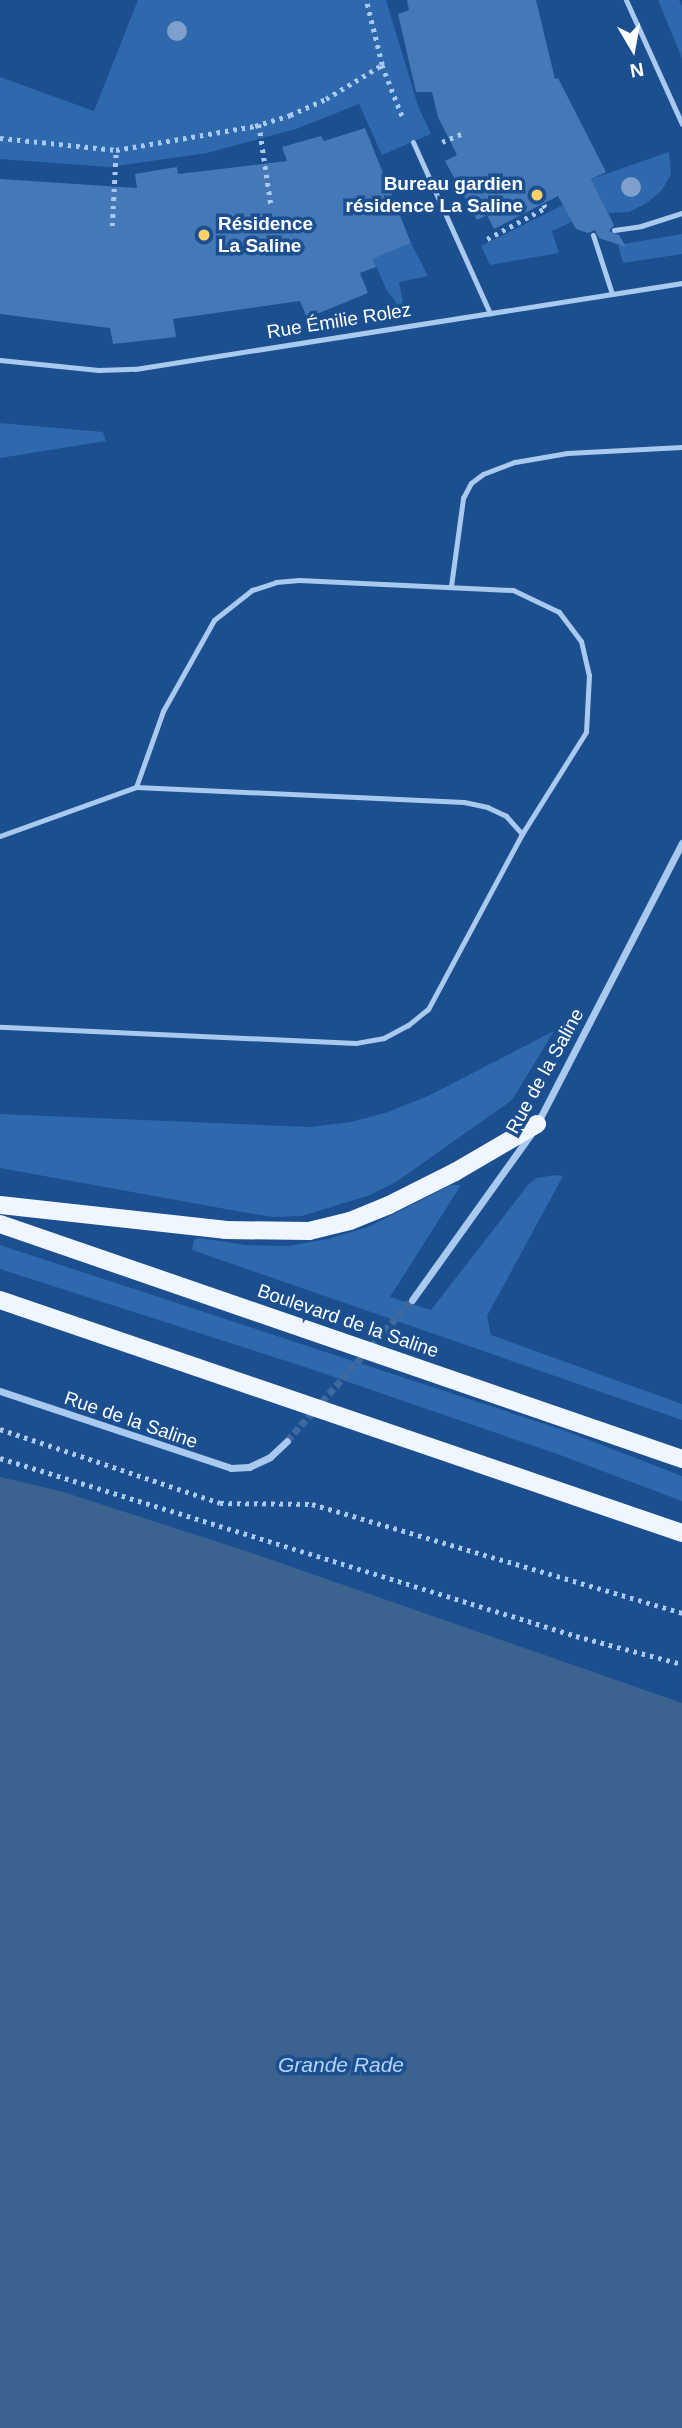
<!DOCTYPE html>
<html>
<head>
<meta charset="utf-8">
<style>
  body { margin:0 }
  #map { position:relative; width:682px; height:2428px; overflow:hidden; background:#1b4f8f; font-family:Helvetica,sans-serif }
  div>[style] { position:absolute }
  [style*='--x'] { left:calc(var(--x)*1px); top:calc(var(--y)*1px); width:calc(var(--w)*1px); rotate:calc(var(--a)*1deg) }
  .green>* { inset:0; background:#2e69ad }
  .water>* { inset:0; background:#3c6290 }
  .building>* { inset:0; background:#4478b7 }
  .minor-tunnel>* { height:7px; margin-top:-3.5px; transform-origin:0; background:repeating-linear-gradient(90deg,#3d69a0 0 7px,transparent 0 10.5px) }
  .path>* { height:4.5px; margin-top:-2.25px; transform-origin:0; background:repeating-linear-gradient(90deg,#a9c9ee 0 3.5px,transparent 0 8.5px) }
  .service>* { height:5px; margin:-2.5px; padding:0 2.5px; transform-origin:2.5px; border-radius:2.5px; background:#a9c9ee }
  .minor>* { height:7px; margin:-3.5px; padding:0 3.5px; transform-origin:3.5px; border-radius:3.5px; background:#a9c9ee }
  .primary>* { height:18px; margin:-9px; padding:0 9px; transform-origin:9px; border-radius:9px; background:#f0f6ff }
  .trees>* { width:20px; height:20px; margin:-10px; border-radius:50%; background:#7ea0ca }
  .dots>* { width:19px; height:19px; translate:-50% -50%; box-sizing:border-box; border:4px solid #1b4f8f; border-radius:50% }
  span { translate:-50% -50%; white-space:nowrap; text-align:center; line-height:1.15; -webkit-text-stroke:7px #1b4f8f; paint-order:stroke }
  .poi-label { font-size:19px; color:#fff; font-weight:700 }
  .right { translate:-100% -50%; text-align:right }
  .left { translate:0 -50%; text-align:left }
  .street-label { font-size:19px; color:#fff }
  .water-label { font-size:21px; color:#b5d3f5; font-style:italic }
  .north { position:absolute; left:598px; top:14px; width:70px; height:70px; -webkit-text-stroke:5px #1b4f8f; paint-order:stroke; rotate:170deg; font-size:19px; font-weight:700; line-height:28px; text-align:center; color:#fff }
  .north::after { content:''; display:block; margin:auto; width:24px; height:32px; background:#fff; clip-path:polygon(50% 0,100% 100%,50% 72%,0 100%) }
</style>
</head>
<body>
<div id="map">
  <div class="green">
    <i style="clip-path:polygon(138px 0,386px 0,418px 106px,431px 134px,382px 155px,359px 104px,296px 129px,207px 153px,109px 167px,0 159px,0 77px,94px 111px)"></i>
    <i style="clip-path:polygon(658px 0,679px 0,682px 6px,682px 58px)"></i>
    <i style="clip-path:polygon(669px 152px,671px 174px,662px 190px,647px 203px,629px 212px,608px 213px,591px 179px)"></i>
    <i style="clip-path:polygon(563px 205px,572px 222px,552px 231px,559px 253px,490px 265px,481px 246px)"></i>
    <i style="clip-path:polygon(682px 234px,682px 254px,623px 263px,618px 245px)"></i>
    <i style="clip-path:polygon(411px 243px,428px 276px,399px 282px,405px 314px,387px 291px,373px 259px)"></i>
    <i style="clip-path:polygon(0 423px,103px 432px,106px 441px,0 458px)"></i>
    <i style="clip-path:polygon(554px 1031px,512px 1100px,396px 1182px,370px 1195px,302px 1216px,274px 1217px,242px 1212px,0 1168px,0 1114px,310px 1127px,351px 1122px,385px 1113px,428px 1096px)"></i>
    <i style="clip-path:polygon(557px 1175px,563px 1176px,487px 1316px,491px 1335px,682px 1404px,682px 1420px,192px 1250px,194px 1240px,199px 1238px,246px 1245px,288px 1246px,328px 1239px,368px 1227px,451px 1185px,461px 1185px,390px 1297px,431px 1310px,528px 1185px,536px 1178px)"></i>
    <i style="clip-path:polygon(0 1245px,563px 1430px,682px 1476px,682px 1501px,560px 1455px,308px 1368px,0 1269px)"></i>
  </div>
  <div class="water">
    <i style="clip-path:polygon(0 1477px,60px 1491px,252px 1553px,682px 1703px,682px 2428px,0 2428px)"></i>
  </div>
  <div class="building">
    <i style="clip-path:polygon(407px 0,536px 0,555px 79px,558px 78px,606px 172px,591px 179px,614px 225px,609px 231px,619px 235px,626px 247px,599px 238px,595px 230px,588px 233px,576px 229px,558px 196px,494px 229px,487px 215px,477px 220px,445px 161px,457px 155px,438px 117px,432px 92px,416px 92px,398px 14px,409px 10px)"></i>
    <i style="clip-path:polygon(365px 128px,411px 243px,373px 259px,376px 267px,360px 273px,368px 293px,307px 318px,300px 301px,173px 319px,176px 337px,113px 344px,110px 328px,0 314px,0 179px,137px 188px,135px 174px,177px 167px,178px 174px,287px 161px,282px 147px,321px 136px,324px 141px)"></i>
  </div>
  <div class="minor-tunnel">
    <i style="--x:287;--y:1441;--w:188;--a:-48.4"></i>
  </div>
  <div class="path">
    <i style="--x:382;--y:65;--w:57;--a:68.4"></i>
    <i style="--x:259;--y:124;--w:81;--a:81.5"></i>
    <i style="--x:0;--y:138;--w:117;--a:5.9"></i>
    <i style="--x:116;--y:150;--w:141;--a:-9.8"></i>
    <i style="--x:255;--y:126;--w:37;--a:-17"></i>
    <i style="--x:290;--y:115;--w:39;--a:-24"></i>
    <i style="--x:326;--y:99;--w:66;--a:-31.3"></i>
    <i style="--x:382;--y:65;--w:67;--a:-103.8"></i>
    <i style="--x:442;--y:142;--w:21;--a:-23"></i>
    <i style="--x:112;--y:226;--w:76;--a:-87"></i>
    <i style="--x:487;--y:239;--w:66;--a:-28.1"></i>
    <i style="--x:545;--y:208;--w:4;--a:-117"></i>
    <i style="--x:0;--y:1429;--w:232;--a:18.6"></i>
    <i style="--x:220;--y:1503;--w:92;--a:0.6"></i>
    <i style="--x:312;--y:1504;--w:386;--a:16.4"></i>
    <i style="--x:0;--y:1458;--w:603;--a:17.17"></i>
    <i style="--x:576;--y:1636;--w:110;--a:14.8"></i>
  </div>
  <div class="service">
    <i style="--x:626;--y:0;--w:136;--a:65.7"></i>
    <i style="--x:413;--y:142;--w:188;--a:65.8"></i>
    <i style="--x:614;--y:230;--w:27;--a:-8"></i>
    <i style="--x:641;--y:226;--w:43;--a:-17.6"></i>
    <i style="--x:593;--y:235;--w:62;--a:72.1"></i>
    <i style="--x:0;--y:360;--w:99;--a:5.8"></i>
    <i style="--x:98;--y:370;--w:37;--a:-2"></i>
    <i style="--x:135;--y:369;--w:554;--a:-8.93"></i>
    <i style="--x:451;--y:586;--w:89;--a:-82.2"></i>
    <i style="--x:463;--y:498;--w:17;--a:-62"></i>
    <i style="--x:471;--y:483;--w:15;--a:-37"></i>
    <i style="--x:483;--y:474;--w:34;--a:-21"></i>
    <i style="--x:515;--y:462;--w:53;--a:-9.8"></i>
    <i style="--x:567;--y:453;--w:115;--a:-3"></i>
    <i style="--x:136;--y:787;--w:328;--a:2.6"></i>
    <i style="--x:464;--y:802;--w:24;--a:12"></i>
    <i style="--x:487;--y:807;--w:21;--a:25"></i>
    <i style="--x:506;--y:816;--w:24;--a:48"></i>
    <i style="--x:0;--y:836;--w:145;--a:-19.8"></i>
    <i style="--x:136;--y:787;--w:81;--a:-70.4"></i>
    <i style="--x:163;--y:711;--w:104;--a:-60.7"></i>
    <i style="--x:214;--y:620;--w:48;--a:-38.3"></i>
    <i style="--x:252;--y:590;--w:25;--a:-18"></i>
    <i style="--x:276;--y:582;--w:23;--a:-5"></i>
    <i style="--x:299;--y:580;--w:214;--a:2.7"></i>
    <i style="--x:513;--y:590;--w:51;--a:25.6"></i>
    <i style="--x:559;--y:612;--w:36;--a:53"></i>
    <i style="--x:581;--y:641;--w:35;--a:77"></i>
    <i style="--x:589;--y:675;--w:57;--a:93"></i>
    <i style="--x:586;--y:732;--w:120;--a:122.1"></i>
    <i style="--x:522;--y:834;--w:199;--a:118.2"></i>
    <i style="--x:428;--y:1009;--w:26;--a:141"></i>
    <i style="--x:408;--y:1025;--w:27;--a:152"></i>
    <i style="--x:384;--y:1038;--w:28;--a:170"></i>
    <i style="--x:356;--y:1043;--w:356;--a:-177.4"></i>
  </div>
  <div class="minor">
    <i style="--x:538;--y:1122;--w:314;--a:-62.7"></i>
    <i style="--x:412;--y:1300;--w:203;--a:-54.4"></i>
    <i style="--x:0;--y:1391;--w:243;--a:18.4"></i>
    <i style="--x:231;--y:1468;--w:18;--a:-3"></i>
    <i style="--x:249;--y:1467;--w:23;--a:-25"></i>
    <i style="--x:270;--y:1457;--w:23;--a:-43"></i>
  </div>
  <div class="primary">
    <i style="--x:0;--y:1205;--w:226;--a:6.3"></i>
    <i style="--x:225;--y:1230;--w:84;--a:0.7"></i>
    <i style="--x:309;--y:1231;--w:42;--a:-13.7"></i>
    <i style="--x:350;--y:1221;--w:42;--a:-22.3"></i>
    <i style="--x:389;--y:1205;--w:74;--a:-26.6"></i>
    <i style="--x:455;--y:1172;--w:95;--a:-30.3"></i>
    <i style="--x:0;--y:1224;--w:721;--a:19.01"></i>
    <i style="--x:0;--y:1300;--w:721;--a:18.86"></i>
  </div>
  <div class="trees">
    <i style="left:177px;top:31px"></i>
    <i style="left:631px;top:187px"></i>
  </div>
  <div class="dots">
    <i style="left:537px;top:195px;background:#ffd166"></i>
    <i style="left:204px;top:235px;background:#ffd166"></i>
  </div>
  <div class="poi-label">
    <span class="right" style="left:523px;top:195px">Bureau gardien<br>résidence La Saline</span>
    <span class="left" style="left:218px;top:235px">Résidence<br>La Saline</span>
  </div>
  <div class="street-label">
    <span style="left:339px;top:321px;rotate:-9deg">Rue Émilie Rolez</span>
    <span style="left:545px;top:1071px;rotate:-61deg">Rue de la Saline</span>
    <span style="left:348px;top:1321px;rotate:19deg">Boulevard de la Saline</span>
    <span style="left:131px;top:1420px;rotate:19deg">Rue de la Saline</span>
  </div>
  <div class="water-label">
    <span style="left:341px;top:2065px">Grande Rade</span>
  </div>
  <div class="north">N</div>
</div>
</body>
</html>
